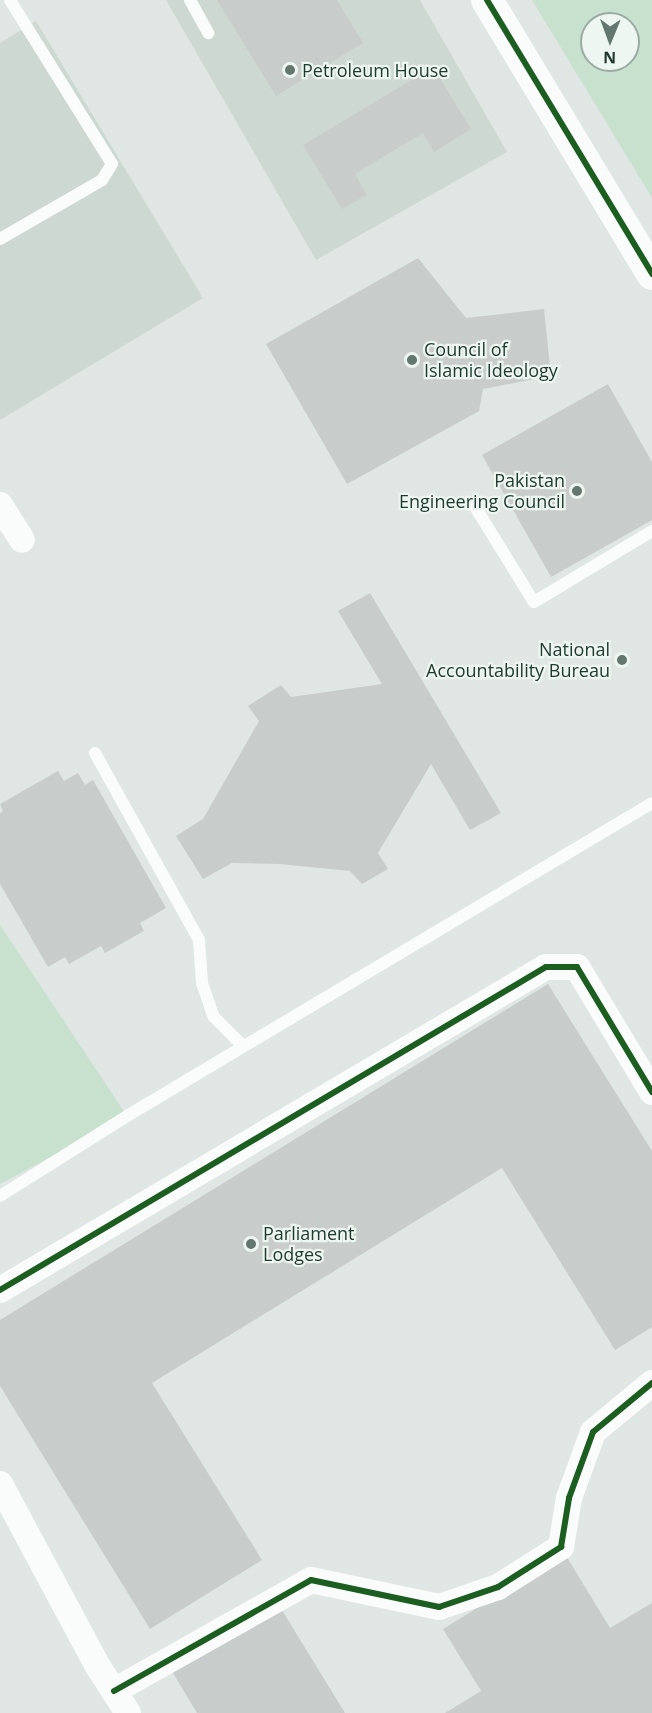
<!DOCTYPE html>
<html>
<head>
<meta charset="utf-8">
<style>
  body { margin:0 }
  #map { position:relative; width:652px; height:1713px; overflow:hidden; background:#e0e6e3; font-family:"Open Sans",sans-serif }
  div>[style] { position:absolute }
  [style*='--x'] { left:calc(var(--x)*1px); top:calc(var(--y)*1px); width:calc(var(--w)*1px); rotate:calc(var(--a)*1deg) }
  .built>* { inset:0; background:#cdd8d3 }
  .green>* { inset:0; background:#c8e0ce }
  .building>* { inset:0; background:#c8cdcb }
  .service>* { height:12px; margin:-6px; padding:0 6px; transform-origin:6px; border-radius:6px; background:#fafbfb }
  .minor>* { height:26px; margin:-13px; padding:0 13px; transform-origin:13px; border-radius:13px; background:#fafbfb }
  .tertiary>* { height:32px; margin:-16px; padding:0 16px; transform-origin:16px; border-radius:16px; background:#fafbfb }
  .cycleway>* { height:6px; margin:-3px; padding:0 3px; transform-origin:3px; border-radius:3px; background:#1b5e20 }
  .dots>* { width:16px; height:16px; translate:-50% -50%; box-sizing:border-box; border:3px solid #edf6f1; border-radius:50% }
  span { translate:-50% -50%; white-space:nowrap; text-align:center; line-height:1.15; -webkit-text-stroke:4.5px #edf6f1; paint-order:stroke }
  .poi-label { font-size:18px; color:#1f3930 }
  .left { translate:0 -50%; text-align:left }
  .right { translate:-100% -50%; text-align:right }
  .north { position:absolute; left:580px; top:12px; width:60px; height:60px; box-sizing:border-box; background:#edf6f1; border:2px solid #9baaa4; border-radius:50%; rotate:181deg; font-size:16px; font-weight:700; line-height:24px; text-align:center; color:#1f3930 }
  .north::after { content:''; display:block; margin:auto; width:21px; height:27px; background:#63766f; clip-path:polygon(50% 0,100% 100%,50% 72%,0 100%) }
</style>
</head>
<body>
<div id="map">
  <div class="built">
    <i style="clip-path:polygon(166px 0,420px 0,507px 152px,316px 260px)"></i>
    <i style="clip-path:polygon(36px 21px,203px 298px,0 420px,0 43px)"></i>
  </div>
  <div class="green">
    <i style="clip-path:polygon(evenodd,532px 0,652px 0,652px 198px,532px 0,592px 24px,628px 24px,628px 60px,592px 60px,592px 24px)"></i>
    <i style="clip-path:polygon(0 925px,127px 1116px,0 1184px)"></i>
  </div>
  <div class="building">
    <i style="clip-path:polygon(217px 0,337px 0,363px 43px,276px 96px)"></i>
    <i style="clip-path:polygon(433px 67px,471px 129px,434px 152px,423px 133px,355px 174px,367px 195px,342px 209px,303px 145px)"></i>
    <i style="clip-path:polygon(418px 258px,466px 318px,544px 309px,551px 376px,483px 389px,479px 411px,347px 484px,266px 344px)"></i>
    <i style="clip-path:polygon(608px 384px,652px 462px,652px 520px,551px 577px,482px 455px)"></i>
    <i style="clip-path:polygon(370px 593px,501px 813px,470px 830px,431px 764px,378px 853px,388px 869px,362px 884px,350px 871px,280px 864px,232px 863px,203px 879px,176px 836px,203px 819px,259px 721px,248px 706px,281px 685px,291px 697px,382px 684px,338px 611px)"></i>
    <i style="clip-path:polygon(58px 771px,64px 781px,78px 773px,85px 785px,93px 780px,166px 908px,140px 923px,144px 931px,105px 953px,101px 946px,69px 964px,65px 957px,48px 967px,0 884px,0 813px,3px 811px,0 804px)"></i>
    <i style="clip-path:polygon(548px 984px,652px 1151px,652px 1327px,615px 1350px,502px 1168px,152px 1383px,262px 1560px,150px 1629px,0 1386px,0 1320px)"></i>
    <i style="clip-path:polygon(565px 1554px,610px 1628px,652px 1603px,652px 1713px,445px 1713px,481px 1691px,443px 1629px)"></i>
    <i style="clip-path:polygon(277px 1602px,345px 1713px,197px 1713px,170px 1668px)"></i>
  </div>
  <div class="service">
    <i style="--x:190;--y:0;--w:38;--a:61"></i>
    <i style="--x:0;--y:239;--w:118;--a:-30"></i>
    <i style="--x:102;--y:180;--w:19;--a:-58"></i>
    <i style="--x:112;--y:164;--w:193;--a:-121.9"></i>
    <i style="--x:474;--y:505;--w:114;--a:58.3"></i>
    <i style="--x:534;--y:602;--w:138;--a:-31"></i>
    <i style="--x:95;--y:753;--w:214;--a:60.9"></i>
    <i style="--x:199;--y:940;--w:43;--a:86"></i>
    <i style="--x:202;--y:983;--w:36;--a:71"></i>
    <i style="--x:214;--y:1017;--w:41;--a:45"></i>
    <i style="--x:0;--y:1196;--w:150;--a:-32.2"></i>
    <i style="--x:127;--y:1116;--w:611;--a:-30.8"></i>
  </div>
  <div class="minor">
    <i style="--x:0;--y:505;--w:41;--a:57.8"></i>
    <i style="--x:0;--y:1290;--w:634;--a:-30.61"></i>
    <i style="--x:546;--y:967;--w:31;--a:0"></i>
    <i style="--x:577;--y:967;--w:146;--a:59"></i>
    <i style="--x:0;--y:1484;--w:205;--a:61.8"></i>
    <i style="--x:97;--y:1665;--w:57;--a:57.1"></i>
    <i style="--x:114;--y:1691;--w:226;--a:-29.4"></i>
    <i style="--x:311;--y:1580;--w:131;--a:11.9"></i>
    <i style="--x:439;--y:1607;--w:62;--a:-18.7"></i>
    <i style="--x:498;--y:1587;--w:75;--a:-32.4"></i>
    <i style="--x:561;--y:1547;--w:50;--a:-80.7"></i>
    <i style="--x:569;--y:1498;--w:70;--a:-70"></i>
    <i style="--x:593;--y:1432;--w:77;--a:-39.7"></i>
  </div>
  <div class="tertiary">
    <i style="--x:487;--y:0;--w:320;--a:58.9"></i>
  </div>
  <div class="cycleway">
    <i style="--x:487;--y:0;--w:320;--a:58.9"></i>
    <i style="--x:0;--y:1290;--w:634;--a:-30.61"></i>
    <i style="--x:546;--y:967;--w:31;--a:0"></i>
    <i style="--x:577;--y:967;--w:146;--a:59"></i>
    <i style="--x:114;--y:1691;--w:226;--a:-29.4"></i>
    <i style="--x:311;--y:1580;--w:131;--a:11.9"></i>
    <i style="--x:439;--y:1607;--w:62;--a:-18.7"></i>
    <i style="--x:498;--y:1587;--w:75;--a:-32.4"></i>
    <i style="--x:561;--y:1547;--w:50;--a:-80.7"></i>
    <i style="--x:569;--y:1498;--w:70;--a:-70"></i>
    <i style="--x:593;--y:1432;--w:77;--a:-39.7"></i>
  </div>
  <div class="dots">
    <i style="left:290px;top:70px;background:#63766f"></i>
    <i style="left:412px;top:360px;background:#63766f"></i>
    <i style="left:577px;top:491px;background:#63766f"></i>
    <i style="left:622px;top:660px;background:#63766f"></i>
    <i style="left:251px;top:1244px;background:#63766f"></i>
  </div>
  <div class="poi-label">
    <span class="left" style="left:302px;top:70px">Petroleum House</span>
    <span class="left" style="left:424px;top:360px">Council of<br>Islamic Ideology</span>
    <span class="right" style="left:565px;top:491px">Pakistan<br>Engineering Council</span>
    <span class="right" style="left:610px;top:660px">National<br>Accountability Bureau</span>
    <span class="left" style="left:263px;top:1244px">Parliament<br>Lodges</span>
  </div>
  <div class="north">N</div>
</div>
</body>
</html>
